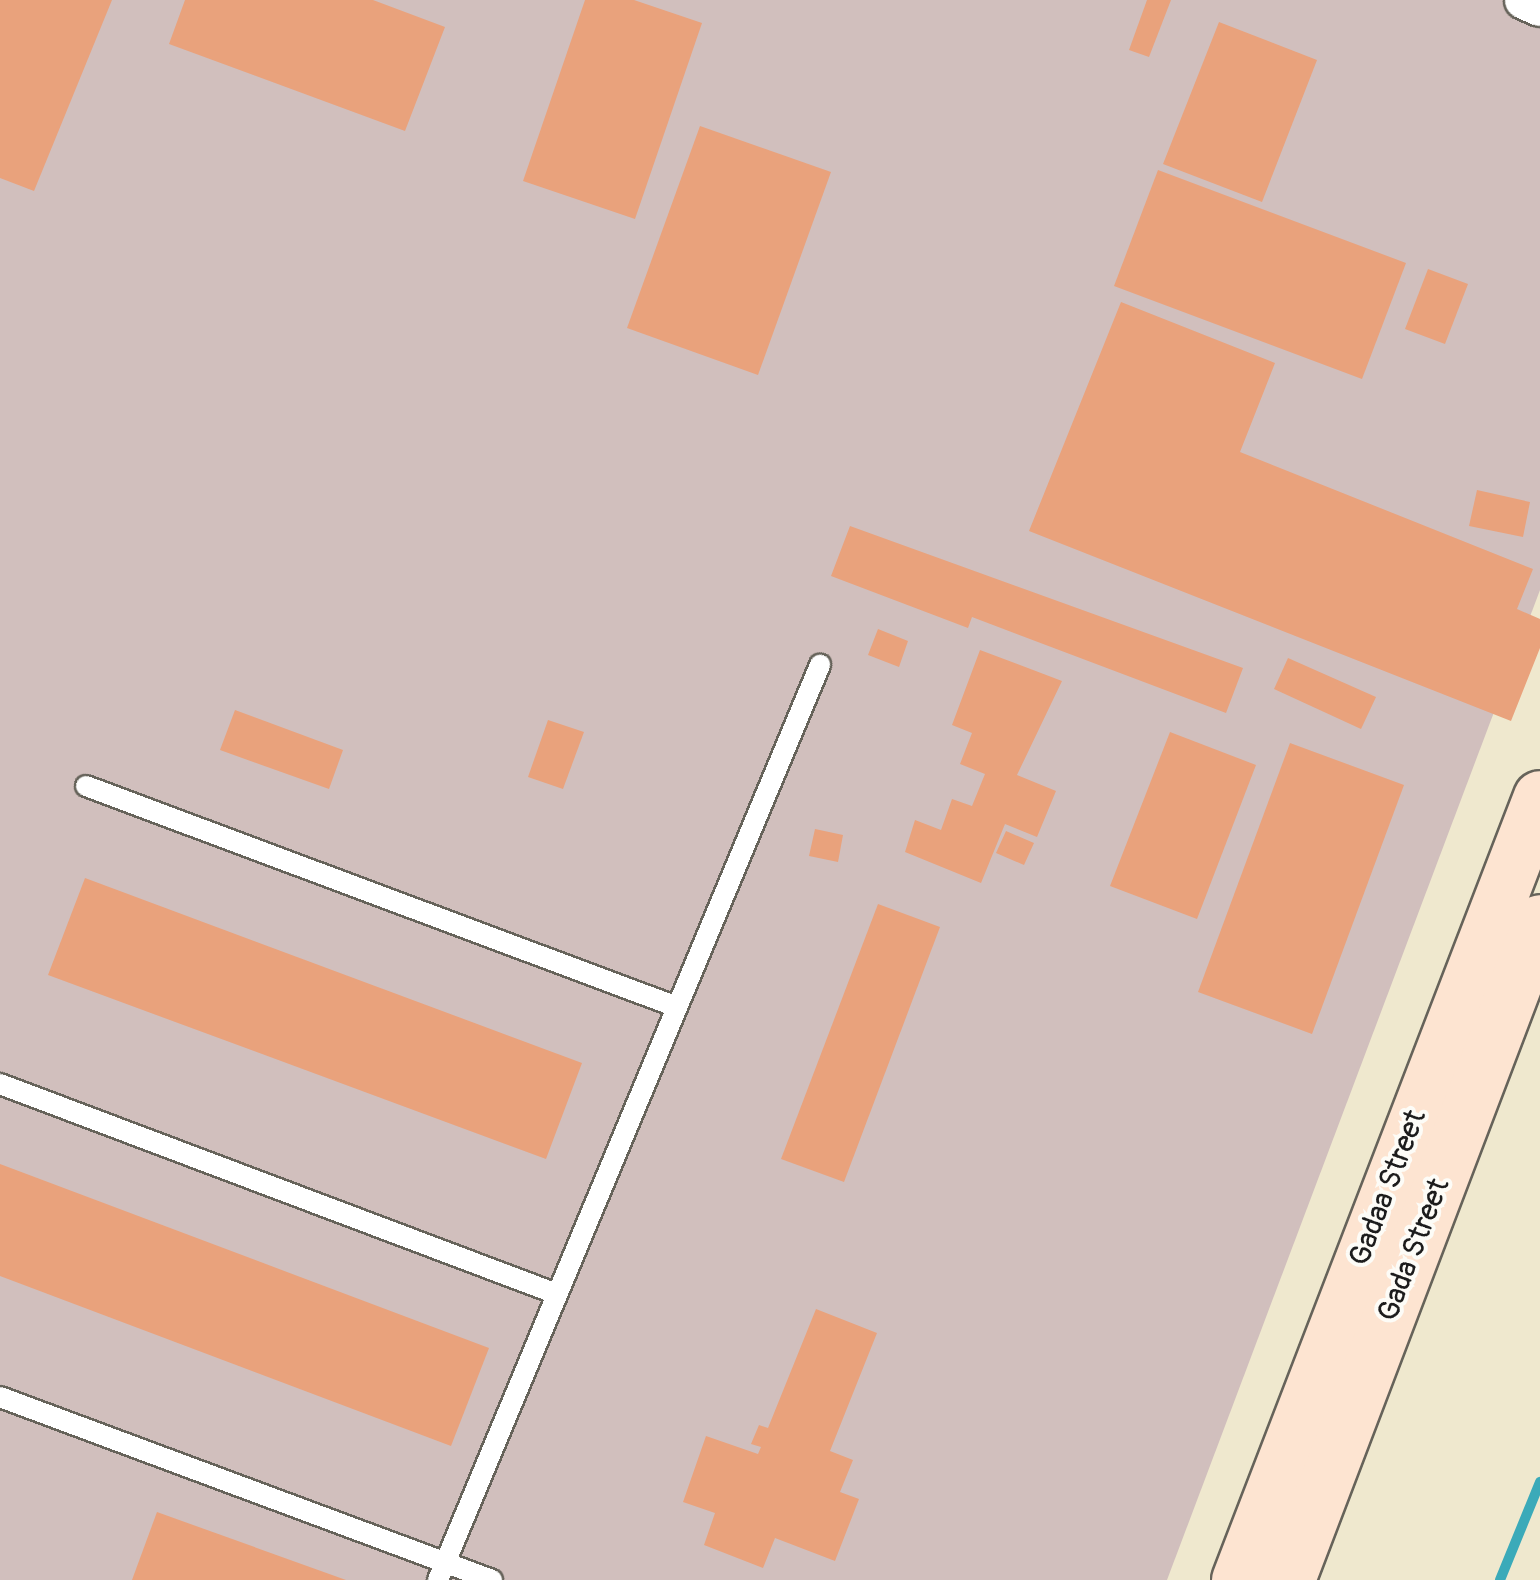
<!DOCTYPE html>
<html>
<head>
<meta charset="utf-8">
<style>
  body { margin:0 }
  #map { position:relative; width:1540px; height:1580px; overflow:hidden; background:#efe8ce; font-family:Pangolin,sans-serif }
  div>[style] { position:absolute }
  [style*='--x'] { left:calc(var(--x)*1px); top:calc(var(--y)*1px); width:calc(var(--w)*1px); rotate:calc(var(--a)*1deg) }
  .industrial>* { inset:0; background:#d1bfbd }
  .stream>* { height:10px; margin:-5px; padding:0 5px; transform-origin:5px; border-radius:5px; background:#3baab9 }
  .building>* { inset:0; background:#e9a27c }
  .roads { filter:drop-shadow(2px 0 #66635a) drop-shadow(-2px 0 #66635a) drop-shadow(0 2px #66635a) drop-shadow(0 -2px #66635a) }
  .lane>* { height:20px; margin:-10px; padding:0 10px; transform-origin:10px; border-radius:10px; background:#fff }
  .street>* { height:38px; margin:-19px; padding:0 19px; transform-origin:19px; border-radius:19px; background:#fff }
  .secondary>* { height:52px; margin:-26px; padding:0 26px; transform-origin:26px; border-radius:26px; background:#fde4d1 }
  span { translate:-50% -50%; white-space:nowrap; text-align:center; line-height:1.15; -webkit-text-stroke:8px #fdfcf7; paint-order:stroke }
  .street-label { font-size:30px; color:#1c1c1c }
</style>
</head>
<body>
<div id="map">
  <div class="industrial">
    <i style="clip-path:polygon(0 0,1540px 0,1540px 590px,1167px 1580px,0 1580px)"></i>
  </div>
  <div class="stream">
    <i style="--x:1500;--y:1580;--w:106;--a:-67.8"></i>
  </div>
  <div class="building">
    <i style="clip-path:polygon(0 0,112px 0,34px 191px,0 178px)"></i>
    <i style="clip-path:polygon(185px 0,373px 0,445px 27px,405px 131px,169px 44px)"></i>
    <i style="clip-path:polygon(585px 0,634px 0,702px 23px,635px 219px,523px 181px)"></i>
    <i style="clip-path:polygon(1147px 0,1171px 0,1149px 57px,1129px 50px)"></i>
    <i style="clip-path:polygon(1219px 22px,1317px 60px,1262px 202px,1163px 164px)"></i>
    <i style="clip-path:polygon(700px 126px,831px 172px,758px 375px,627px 328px)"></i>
    <i style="clip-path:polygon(1158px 170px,1406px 263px,1362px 379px,1114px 286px)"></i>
    <i style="clip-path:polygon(1428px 269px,1468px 284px,1445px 344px,1405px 329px)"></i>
    <i style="clip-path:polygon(1121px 302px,1275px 363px,1240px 452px,1533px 569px,1517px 609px,1540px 619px,1540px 648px,1511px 721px,1029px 531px)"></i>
    <i style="clip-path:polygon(1477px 490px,1530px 502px,1523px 537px,1469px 526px)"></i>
    <i style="clip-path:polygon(850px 526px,1243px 668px,1226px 713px,972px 617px,968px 628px,831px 576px)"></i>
    <i style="clip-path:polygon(878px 629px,908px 641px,899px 667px,868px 655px)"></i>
    <i style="clip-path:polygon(980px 650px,1062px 681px,1017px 775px,1056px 791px,1037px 837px,1005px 824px,981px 883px,905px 852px,915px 820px,941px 830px,952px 799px,972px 806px,985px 774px,960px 764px,972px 733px,952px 725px)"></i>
    <i style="clip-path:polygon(1288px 658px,1376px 697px,1361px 729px,1274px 689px)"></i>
    <i style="clip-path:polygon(235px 710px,343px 750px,329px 789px,220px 750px)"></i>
    <i style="clip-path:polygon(548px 720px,584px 732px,563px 789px,528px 777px)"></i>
    <i style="clip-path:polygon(1170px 732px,1256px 765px,1197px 919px,1110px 886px)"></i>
    <i style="clip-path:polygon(1290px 743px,1404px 785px,1312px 1034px,1198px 992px)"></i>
    <i style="clip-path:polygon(815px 829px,843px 835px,838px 862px,809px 856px)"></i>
    <i style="clip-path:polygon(1006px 831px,1034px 843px,1024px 865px,996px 853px)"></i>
    <i style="clip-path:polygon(85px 878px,582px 1063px,546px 1159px,48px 975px)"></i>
    <i style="clip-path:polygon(878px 904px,940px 927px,844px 1182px,781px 1159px)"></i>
    <i style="clip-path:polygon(0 1164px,489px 1348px,451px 1446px,0 1276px)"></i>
    <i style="clip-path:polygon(816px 1309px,877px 1333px,830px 1451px,853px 1460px,840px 1492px,859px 1499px,835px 1561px,775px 1538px,763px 1568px,704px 1545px,715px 1513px,683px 1502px,706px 1436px,758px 1454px,761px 1447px,751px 1444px,759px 1425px,768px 1428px)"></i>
    <i style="clip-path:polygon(157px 1512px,346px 1580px,132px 1580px)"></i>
  </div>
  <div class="roads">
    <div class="lane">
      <i style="--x:86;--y:786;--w:631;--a:20.5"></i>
      <i style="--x:0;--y:1084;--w:595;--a:20.66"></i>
      <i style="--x:0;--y:1397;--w:525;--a:20.4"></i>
      <i style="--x:438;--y:1580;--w:992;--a:-67.34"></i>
    </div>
    <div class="street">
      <i style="--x:1524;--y:0;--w:17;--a:24"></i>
    </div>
    <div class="secondary">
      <i style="--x:1238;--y:1580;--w:839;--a:-68.91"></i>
      <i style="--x:1289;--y:1580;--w:705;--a:-69.15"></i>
    </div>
  </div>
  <div class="street-label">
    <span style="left:1388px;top:1188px;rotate:-69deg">Gadaa Street</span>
    <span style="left:1414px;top:1250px;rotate:-69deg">Gada Street</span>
  </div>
</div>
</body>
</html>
